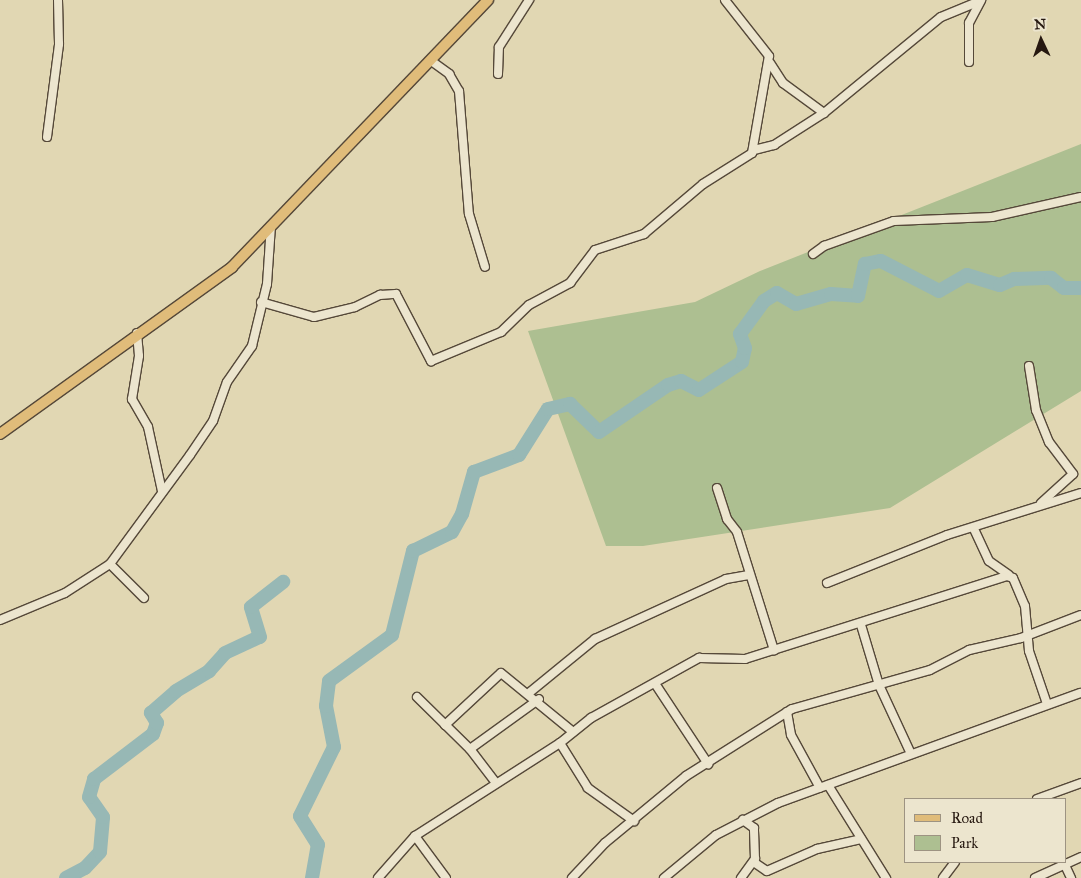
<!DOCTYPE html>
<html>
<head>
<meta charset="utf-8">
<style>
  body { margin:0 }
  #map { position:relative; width:1081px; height:878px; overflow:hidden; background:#e1d7b3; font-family:"IM FELL Great Primer",serif }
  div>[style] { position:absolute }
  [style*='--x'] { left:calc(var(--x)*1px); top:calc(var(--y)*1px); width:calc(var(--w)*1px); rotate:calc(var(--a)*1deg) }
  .green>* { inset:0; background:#adbf91 }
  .river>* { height:14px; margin:-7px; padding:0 7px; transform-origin:7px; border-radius:7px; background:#97b8b5 }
  .roads { filter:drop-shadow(1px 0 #554839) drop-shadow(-1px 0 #554839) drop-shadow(0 1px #554839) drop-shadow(0 -1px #554839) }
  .minor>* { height:8px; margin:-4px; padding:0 4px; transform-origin:4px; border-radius:4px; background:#ece5ce }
  .major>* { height:10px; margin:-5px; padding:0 5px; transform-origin:5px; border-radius:5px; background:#e0bc7a }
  span { translate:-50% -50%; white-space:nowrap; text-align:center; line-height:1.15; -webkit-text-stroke:5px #ece5ce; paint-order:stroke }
  .legend { position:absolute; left:904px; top:798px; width:162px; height:65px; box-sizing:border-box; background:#ece5ce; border:1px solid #9d9382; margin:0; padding:6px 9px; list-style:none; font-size:15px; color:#261810 }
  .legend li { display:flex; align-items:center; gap:10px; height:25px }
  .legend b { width:25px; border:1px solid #9d9382 }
  .north { position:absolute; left:1016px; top:15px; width:50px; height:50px; -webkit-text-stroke:4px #ece5ce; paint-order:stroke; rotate:357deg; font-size:14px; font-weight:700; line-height:20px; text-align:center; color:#261810 }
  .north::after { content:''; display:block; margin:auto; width:18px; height:22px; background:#261810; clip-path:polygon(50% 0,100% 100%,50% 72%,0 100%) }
</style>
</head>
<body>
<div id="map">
  <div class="green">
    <i style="clip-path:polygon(1081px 144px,1081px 391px,890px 508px,643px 546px,606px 546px,528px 331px,695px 302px,760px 271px)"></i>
  </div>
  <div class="river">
    <i style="--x:66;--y:878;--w:21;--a:-28"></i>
    <i style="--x:85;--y:868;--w:22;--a:-47"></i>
    <i style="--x:100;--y:852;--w:35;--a:-85"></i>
    <i style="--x:103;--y:817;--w:24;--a:-125"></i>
    <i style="--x:89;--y:797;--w:19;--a:-74"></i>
    <i style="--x:94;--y:779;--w:74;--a:-37.3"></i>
    <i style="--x:153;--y:734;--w:12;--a:-70"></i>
    <i style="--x:157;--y:723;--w:12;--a:-121"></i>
    <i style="--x:151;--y:713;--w:33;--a:-41"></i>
    <i style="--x:176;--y:691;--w:39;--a:-31"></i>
    <i style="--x:209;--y:671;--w:24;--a:-48"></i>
    <i style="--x:225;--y:653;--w:38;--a:-25"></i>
    <i style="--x:260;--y:637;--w:31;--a:-107"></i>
    <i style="--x:251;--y:607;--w:41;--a:-38"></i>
    <i style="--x:312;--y:878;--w:34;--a:-80"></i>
    <i style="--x:318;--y:845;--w:34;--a:-122"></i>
    <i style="--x:300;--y:816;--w:77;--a:-63.8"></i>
    <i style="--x:334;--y:747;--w:42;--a:-101"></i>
    <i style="--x:326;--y:706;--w:25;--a:-83"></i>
    <i style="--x:329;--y:681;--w:78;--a:-36.1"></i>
    <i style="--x:392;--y:635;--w:87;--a:-76"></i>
    <i style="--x:413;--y:551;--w:43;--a:-26"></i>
    <i style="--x:452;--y:532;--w:21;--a:-61"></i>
    <i style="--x:462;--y:514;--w:44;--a:-74.1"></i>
    <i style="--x:474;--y:472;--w:48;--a:-20.7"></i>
    <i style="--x:519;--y:455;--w:54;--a:-57.8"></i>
    <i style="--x:548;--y:409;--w:23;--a:-13"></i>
    <i style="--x:570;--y:404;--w:40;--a:44"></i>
    <i style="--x:599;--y:432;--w:83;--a:-34.3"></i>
    <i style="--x:668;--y:385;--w:14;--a:-17"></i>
    <i style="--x:681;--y:381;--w:20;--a:27"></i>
    <i style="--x:699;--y:390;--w:51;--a:-33.1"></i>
    <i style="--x:742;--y:362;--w:14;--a:-78"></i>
    <i style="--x:745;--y:348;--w:15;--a:-110"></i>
    <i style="--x:740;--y:334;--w:41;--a:-54"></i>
    <i style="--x:764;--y:301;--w:15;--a:-32"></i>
    <i style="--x:777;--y:293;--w:22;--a:30"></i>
    <i style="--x:796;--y:304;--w:36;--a:-16"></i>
    <i style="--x:831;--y:294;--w:27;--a:4"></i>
    <i style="--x:858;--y:296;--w:33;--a:-78"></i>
    <i style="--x:865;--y:264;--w:16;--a:-11"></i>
    <i style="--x:881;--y:261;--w:65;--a:27.3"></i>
    <i style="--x:939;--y:291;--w:32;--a:-30"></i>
    <i style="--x:967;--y:275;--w:34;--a:17"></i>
    <i style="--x:1000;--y:285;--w:15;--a:-23"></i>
    <i style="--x:1014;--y:279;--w:37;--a:-2"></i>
    <i style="--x:1051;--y:278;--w:16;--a:38"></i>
    <i style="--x:1064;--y:288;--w:17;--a:0"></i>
  </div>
  <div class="roads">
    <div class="minor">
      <i style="--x:430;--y:60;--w:24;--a:36"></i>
      <i style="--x:449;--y:74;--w:20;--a:60"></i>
      <i style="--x:459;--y:91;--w:123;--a:85.4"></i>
      <i style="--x:469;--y:214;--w:55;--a:73.2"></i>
      <i style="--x:969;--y:62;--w:39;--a:-90"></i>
      <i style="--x:969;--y:23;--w:26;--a:-62"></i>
      <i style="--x:770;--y:63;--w:24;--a:57"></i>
      <i style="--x:783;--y:83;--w:51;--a:36.2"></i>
      <i style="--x:498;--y:74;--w:27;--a:-88"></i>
      <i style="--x:499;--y:47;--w:56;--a:-57.4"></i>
      <i style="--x:47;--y:137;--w:94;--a:-82.6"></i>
      <i style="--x:59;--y:44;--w:44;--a:-91.3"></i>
      <i style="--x:754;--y:150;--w:21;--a:-14"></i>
      <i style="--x:774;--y:145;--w:59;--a:-32.6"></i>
      <i style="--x:824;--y:113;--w:151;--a:-39.4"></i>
      <i style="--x:941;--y:17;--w:42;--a:-22.3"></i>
      <i style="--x:813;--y:254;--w:14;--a:-36"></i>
      <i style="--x:824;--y:246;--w:74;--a:-19.7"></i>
      <i style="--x:894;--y:221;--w:98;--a:-2.3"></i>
      <i style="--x:992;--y:217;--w:91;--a:-12.7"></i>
      <i style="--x:261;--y:302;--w:55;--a:15.8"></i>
      <i style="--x:314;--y:317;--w:42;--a:-13.7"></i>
      <i style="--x:355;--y:307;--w:28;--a:-26"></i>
      <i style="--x:380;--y:295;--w:16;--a:-4"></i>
      <i style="--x:396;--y:294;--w:76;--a:62.4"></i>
      <i style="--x:431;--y:361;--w:76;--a:-22.5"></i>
      <i style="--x:501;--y:332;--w:39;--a:-44"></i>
      <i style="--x:529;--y:305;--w:47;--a:-28.2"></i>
      <i style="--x:570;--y:283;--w:41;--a:-52.9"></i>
      <i style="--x:595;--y:250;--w:52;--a:-18.1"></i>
      <i style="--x:644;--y:234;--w:77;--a:-40.3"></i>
      <i style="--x:703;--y:184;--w:58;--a:-32.3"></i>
      <i style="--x:752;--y:153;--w:98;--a:-80.1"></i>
      <i style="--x:769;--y:56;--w:71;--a:-128.2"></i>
      <i style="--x:137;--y:333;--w:23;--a:85"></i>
      <i style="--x:139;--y:356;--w:44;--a:99.2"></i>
      <i style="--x:132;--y:399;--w:32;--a:60"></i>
      <i style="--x:148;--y:427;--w:66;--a:77.7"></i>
      <i style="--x:1029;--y:366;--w:45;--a:81"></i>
      <i style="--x:1036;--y:410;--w:35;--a:68"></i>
      <i style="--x:1049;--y:442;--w:40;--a:53"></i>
      <i style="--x:1073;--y:474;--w:43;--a:137.8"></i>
      <i style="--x:717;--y:488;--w:33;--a:72"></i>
      <i style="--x:727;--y:519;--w:16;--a:52"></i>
      <i style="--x:737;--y:532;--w:124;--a:72.6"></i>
      <i style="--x:974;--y:529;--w:35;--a:65"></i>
      <i style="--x:989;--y:561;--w:24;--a:35"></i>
      <i style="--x:110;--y:564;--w:48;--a:45"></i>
      <i style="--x:827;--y:583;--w:129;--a:-21.8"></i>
      <i style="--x:947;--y:535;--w:140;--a:-17.4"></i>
      <i style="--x:0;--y:620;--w:70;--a:-22.6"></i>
      <i style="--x:65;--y:593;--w:54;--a:-32.8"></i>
      <i style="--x:110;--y:564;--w:135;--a:-53.7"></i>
      <i style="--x:190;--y:455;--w:41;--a:-55.9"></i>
      <i style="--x:213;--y:421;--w:41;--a:-70.3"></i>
      <i style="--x:227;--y:382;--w:44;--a:-55.2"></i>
      <i style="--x:252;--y:346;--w:64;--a:-76.4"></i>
      <i style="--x:267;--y:284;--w:58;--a:-86.1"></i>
      <i style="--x:861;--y:625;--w:63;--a:73.3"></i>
      <i style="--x:879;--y:685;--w:76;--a:65.1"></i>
      <i style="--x:656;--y:685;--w:95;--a:56.6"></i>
      <i style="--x:530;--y:692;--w:84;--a:-39.2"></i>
      <i style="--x:595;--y:639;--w:144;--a:-24.6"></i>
      <i style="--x:726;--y:579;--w:23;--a:-10"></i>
      <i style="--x:417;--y:697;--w:74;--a:44.5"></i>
      <i style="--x:470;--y:749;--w:43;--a:52.6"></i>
      <i style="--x:787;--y:712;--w:23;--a:80"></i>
      <i style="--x:791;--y:735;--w:60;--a:61.3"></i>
      <i style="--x:445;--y:725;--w:76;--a:-42.9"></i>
      <i style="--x:501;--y:673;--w:93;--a:39.3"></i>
      <i style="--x:560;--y:743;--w:53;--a:58.1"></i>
      <i style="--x:588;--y:788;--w:57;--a:35.7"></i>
      <i style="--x:470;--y:749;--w:85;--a:-35.9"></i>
      <i style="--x:828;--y:785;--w:110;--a:58.1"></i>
      <i style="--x:1037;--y:799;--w:47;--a:-20"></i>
      <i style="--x:415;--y:836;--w:52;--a:53.6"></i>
      <i style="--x:755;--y:863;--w:14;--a:34"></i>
      <i style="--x:767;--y:871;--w:55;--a:-23.7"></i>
      <i style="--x:817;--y:849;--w:45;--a:-12.8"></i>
      <i style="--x:1064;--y:863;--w:17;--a:65"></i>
      <i style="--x:378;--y:878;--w:56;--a:-48.6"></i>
      <i style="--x:415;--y:836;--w:172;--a:-32.7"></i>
      <i style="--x:560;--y:743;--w:40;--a:-39"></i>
      <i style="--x:591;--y:718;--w:124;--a:-29.1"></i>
      <i style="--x:699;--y:658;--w:46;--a:1.2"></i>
      <i style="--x:745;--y:659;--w:275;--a:-17.6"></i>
      <i style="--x:1007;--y:576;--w:6;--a:18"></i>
      <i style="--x:1013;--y:578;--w:30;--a:67"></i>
      <i style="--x:1025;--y:606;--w:45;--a:84.9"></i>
      <i style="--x:1029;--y:651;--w:56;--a:71.2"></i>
      <i style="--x:572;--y:878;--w:48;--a:-46.7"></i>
      <i style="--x:605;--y:843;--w:105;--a:-39.6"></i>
      <i style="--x:686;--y:776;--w:125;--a:-32.3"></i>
      <i style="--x:792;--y:709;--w:143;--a:-15.8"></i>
      <i style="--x:930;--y:670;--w:44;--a:-27.1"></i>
      <i style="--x:969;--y:650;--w:53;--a:-13"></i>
      <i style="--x:1021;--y:638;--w:64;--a:-21"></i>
      <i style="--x:664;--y:878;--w:67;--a:-39.6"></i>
      <i style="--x:716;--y:835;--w:70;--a:-27.3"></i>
      <i style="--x:778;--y:803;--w:322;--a:-20"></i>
      <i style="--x:741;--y:878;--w:24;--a:-54"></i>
      <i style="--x:755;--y:859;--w:31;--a:-92"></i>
      <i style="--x:754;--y:828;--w:14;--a:-144"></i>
      <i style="--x:943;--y:878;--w:20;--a:-53"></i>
      <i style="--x:1035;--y:878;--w:51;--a:-24.5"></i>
    </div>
    <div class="major">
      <i style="--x:0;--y:434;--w:286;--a:-35.7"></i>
      <i style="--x:232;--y:267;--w:370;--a:-46.2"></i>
    </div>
  </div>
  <ul class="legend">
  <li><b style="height:6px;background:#e0bc7a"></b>Road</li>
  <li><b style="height:14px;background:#adbf91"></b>Park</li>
  </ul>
  <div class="north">N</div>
</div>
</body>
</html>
